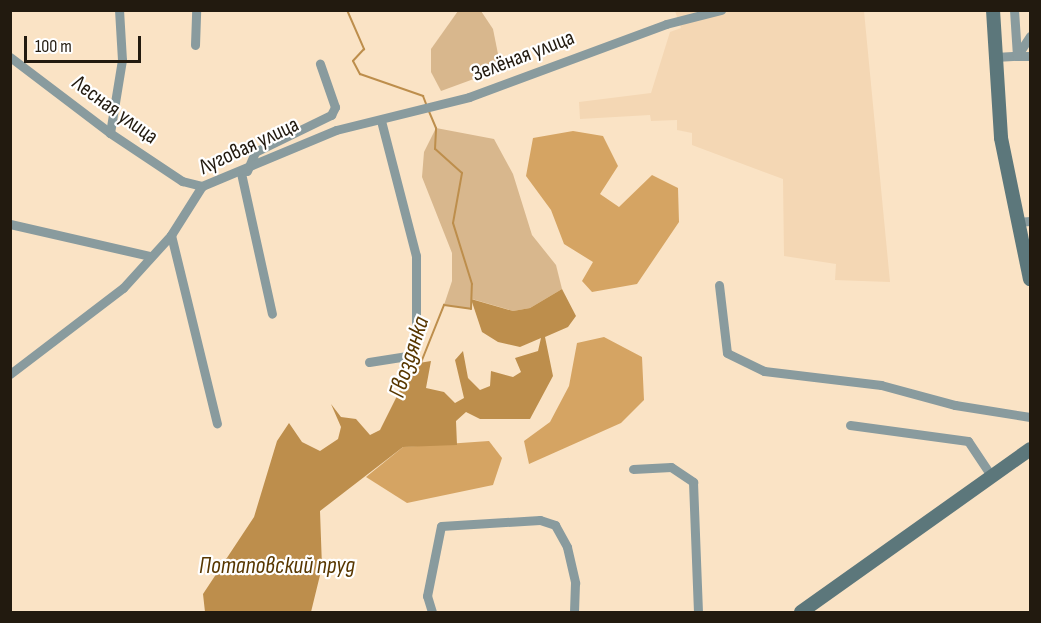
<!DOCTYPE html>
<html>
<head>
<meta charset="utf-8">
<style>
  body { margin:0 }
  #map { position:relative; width:1041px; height:623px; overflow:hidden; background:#fae3c5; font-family:"Sofia Sans Condensed",sans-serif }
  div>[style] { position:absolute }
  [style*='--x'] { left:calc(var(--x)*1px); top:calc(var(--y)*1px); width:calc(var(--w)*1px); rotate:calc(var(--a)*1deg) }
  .built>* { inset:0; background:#f4d7b4 }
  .green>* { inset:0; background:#d8b78d }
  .forest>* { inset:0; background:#d5a463 }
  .water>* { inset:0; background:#bd8e4c }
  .stream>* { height:2px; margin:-1px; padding:0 1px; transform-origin:1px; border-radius:1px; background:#bd8e4c }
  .minor>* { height:9px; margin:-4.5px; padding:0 4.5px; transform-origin:4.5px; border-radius:4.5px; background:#899b9e }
  .secondary>* { height:14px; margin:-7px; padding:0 7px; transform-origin:7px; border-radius:7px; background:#5c777b }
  span { translate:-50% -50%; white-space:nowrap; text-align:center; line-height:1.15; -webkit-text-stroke:4.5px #fff; paint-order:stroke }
  .street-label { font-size:22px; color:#221a0f }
  .water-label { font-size:24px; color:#583700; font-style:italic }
  .frame { position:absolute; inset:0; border:12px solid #221a0f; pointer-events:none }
  .scale { position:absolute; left:24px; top:36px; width:117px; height:27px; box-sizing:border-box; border:3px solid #221a0f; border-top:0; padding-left:8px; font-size:18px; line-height:21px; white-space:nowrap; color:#221a0f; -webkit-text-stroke:4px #fff; paint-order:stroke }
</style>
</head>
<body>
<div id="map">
  <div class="built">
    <i style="clip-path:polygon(675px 11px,864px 11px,890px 282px,835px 280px,836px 264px,784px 256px,783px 179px,692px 145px,692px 133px,677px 130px,677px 120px,651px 121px,650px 115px,580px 119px,579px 102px,651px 93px,670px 32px,681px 28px)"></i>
  </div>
  <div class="green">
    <i style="clip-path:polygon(458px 11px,481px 11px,493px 29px,501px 69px,441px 91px,431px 72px,431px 49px)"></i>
    <i style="clip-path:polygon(436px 128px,494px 139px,513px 174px,532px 235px,556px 265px,562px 289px,530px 308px,513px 311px,472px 299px,471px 309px,444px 305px,452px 281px,452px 253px,422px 177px,424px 152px)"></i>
  </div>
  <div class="forest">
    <i style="clip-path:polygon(573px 131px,603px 136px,618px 166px,600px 194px,619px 207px,652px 175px,678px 188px,679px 222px,637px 284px,592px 292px,582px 281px,593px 262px,564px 244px,551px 210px,526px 176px,533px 138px)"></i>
    <i style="clip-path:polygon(604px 337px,642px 357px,644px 400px,621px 423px,529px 464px,524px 441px,550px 422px,569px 386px,577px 343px)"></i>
    <i style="clip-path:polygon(489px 441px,502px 458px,493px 485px,407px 503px,366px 477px,403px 447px)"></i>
  </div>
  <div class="water">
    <i style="clip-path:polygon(562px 289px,576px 316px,568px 327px,545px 337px,553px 376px,530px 419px,480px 419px,466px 412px,456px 421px,457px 445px,403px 447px,320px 511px,322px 567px,311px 612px,205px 612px,203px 594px,254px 517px,277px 441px,289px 423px,302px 442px,320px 451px,338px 439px,341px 427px,331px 404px,341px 417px,356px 419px,370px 435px,380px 430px,413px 364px,431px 361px,426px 388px,444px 392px,455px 403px,464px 398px,455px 360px,463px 351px,468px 378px,480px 390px,490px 386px,491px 371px,513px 377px,521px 372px,515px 358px,538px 351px,541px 338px,520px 347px,498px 342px,482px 332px,471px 299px,513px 311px,530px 308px)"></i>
  </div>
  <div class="stream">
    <i style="--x:347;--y:10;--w:43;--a:66.4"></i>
    <i style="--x:364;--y:49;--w:16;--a:133"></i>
    <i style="--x:353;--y:61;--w:15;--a:62"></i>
    <i style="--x:360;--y:74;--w:67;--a:19.2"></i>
    <i style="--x:423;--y:96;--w:9;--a:69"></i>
    <i style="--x:420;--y:365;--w:65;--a:-68.2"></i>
    <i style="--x:444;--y:305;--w:27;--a:8"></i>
    <i style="--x:471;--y:309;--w:25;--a:-88"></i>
    <i style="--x:472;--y:284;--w:64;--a:-107.3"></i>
    <i style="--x:453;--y:223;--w:51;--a:-79.8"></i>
    <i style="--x:462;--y:173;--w:36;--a:-138"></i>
    <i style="--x:435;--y:149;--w:21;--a:-87"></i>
    <i style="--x:436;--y:128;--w:21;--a:-113"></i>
  </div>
  <div class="minor">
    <i style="--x:195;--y:45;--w:35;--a:-88"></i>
    <i style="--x:1017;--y:56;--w:24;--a:-57"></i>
    <i style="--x:1017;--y:56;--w:13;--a:0"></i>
    <i style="--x:10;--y:57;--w:126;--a:37.2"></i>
    <i style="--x:110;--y:133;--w:87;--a:33.7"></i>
    <i style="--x:182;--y:181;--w:21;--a:14"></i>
    <i style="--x:995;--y:57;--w:22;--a:-3"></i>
    <i style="--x:1017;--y:56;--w:46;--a:-93.7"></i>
    <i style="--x:110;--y:133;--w:74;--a:-80.7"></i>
    <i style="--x:122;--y:60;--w:50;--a:-93.4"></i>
    <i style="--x:247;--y:171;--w:21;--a:-67"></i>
    <i style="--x:255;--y:152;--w:85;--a:-26"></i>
    <i style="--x:331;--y:115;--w:9;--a:-63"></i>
    <i style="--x:335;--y:107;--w:46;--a:-109.2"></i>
    <i style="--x:241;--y:173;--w:144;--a:77.6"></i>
    <i style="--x:1017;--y:222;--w:13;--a:-4"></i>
    <i style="--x:10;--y:224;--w:144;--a:12.9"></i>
    <i style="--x:171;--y:235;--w:194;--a:76.3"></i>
    <i style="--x:719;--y:285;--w:68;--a:83.3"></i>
    <i style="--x:727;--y:353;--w:41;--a:25.9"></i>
    <i style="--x:764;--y:371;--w:118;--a:6.8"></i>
    <i style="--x:881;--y:385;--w:77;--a:15.1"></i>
    <i style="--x:955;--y:405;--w:76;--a:9.1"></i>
    <i style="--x:369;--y:362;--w:45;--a:-9"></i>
    <i style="--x:413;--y:355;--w:13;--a:-77"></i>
    <i style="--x:416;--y:342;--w:86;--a:-90"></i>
    <i style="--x:416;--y:256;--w:139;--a:-104.5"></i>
    <i style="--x:10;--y:374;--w:142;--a:-37.3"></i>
    <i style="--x:123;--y:288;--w:72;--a:-47.8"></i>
    <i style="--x:171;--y:235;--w:58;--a:-57.7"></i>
    <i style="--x:202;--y:186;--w:145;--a:-22.7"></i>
    <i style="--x:336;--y:130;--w:137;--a:-13.9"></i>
    <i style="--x:469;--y:97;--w:210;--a:-20.3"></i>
    <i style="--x:666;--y:24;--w:57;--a:-14.3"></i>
    <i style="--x:850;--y:425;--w:119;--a:7.7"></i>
    <i style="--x:968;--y:441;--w:43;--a:56.3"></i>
    <i style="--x:633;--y:469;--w:38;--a:-3"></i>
    <i style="--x:671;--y:467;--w:27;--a:34"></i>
    <i style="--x:693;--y:482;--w:130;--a:87.8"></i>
    <i style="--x:432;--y:612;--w:17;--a:-107"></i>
    <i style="--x:427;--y:596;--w:71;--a:-78.7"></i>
    <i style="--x:441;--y:526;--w:99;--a:-3.5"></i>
    <i style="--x:540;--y:520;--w:16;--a:18"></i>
    <i style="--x:555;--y:525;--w:25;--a:61"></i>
    <i style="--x:567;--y:547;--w:37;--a:77"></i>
    <i style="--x:575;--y:583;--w:29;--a:92"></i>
  </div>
  <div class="secondary">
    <i style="--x:993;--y:10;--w:128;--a:86.4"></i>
    <i style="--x:1001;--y:138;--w:144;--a:78.4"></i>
    <i style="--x:801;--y:612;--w:281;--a:-35.4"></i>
  </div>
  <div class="street-label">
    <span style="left:523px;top:56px;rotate:-21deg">Зелёная улица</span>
    <span style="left:115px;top:110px;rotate:36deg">Лесная улица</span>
    <span style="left:249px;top:146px;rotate:-25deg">Луговая улица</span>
  </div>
  <div class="water-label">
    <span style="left:409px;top:357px;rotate:-72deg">Гвоздянка</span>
    <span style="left:277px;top:566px">Потаповский пруд</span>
  </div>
  <div class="frame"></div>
  <div class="scale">100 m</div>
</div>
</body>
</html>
